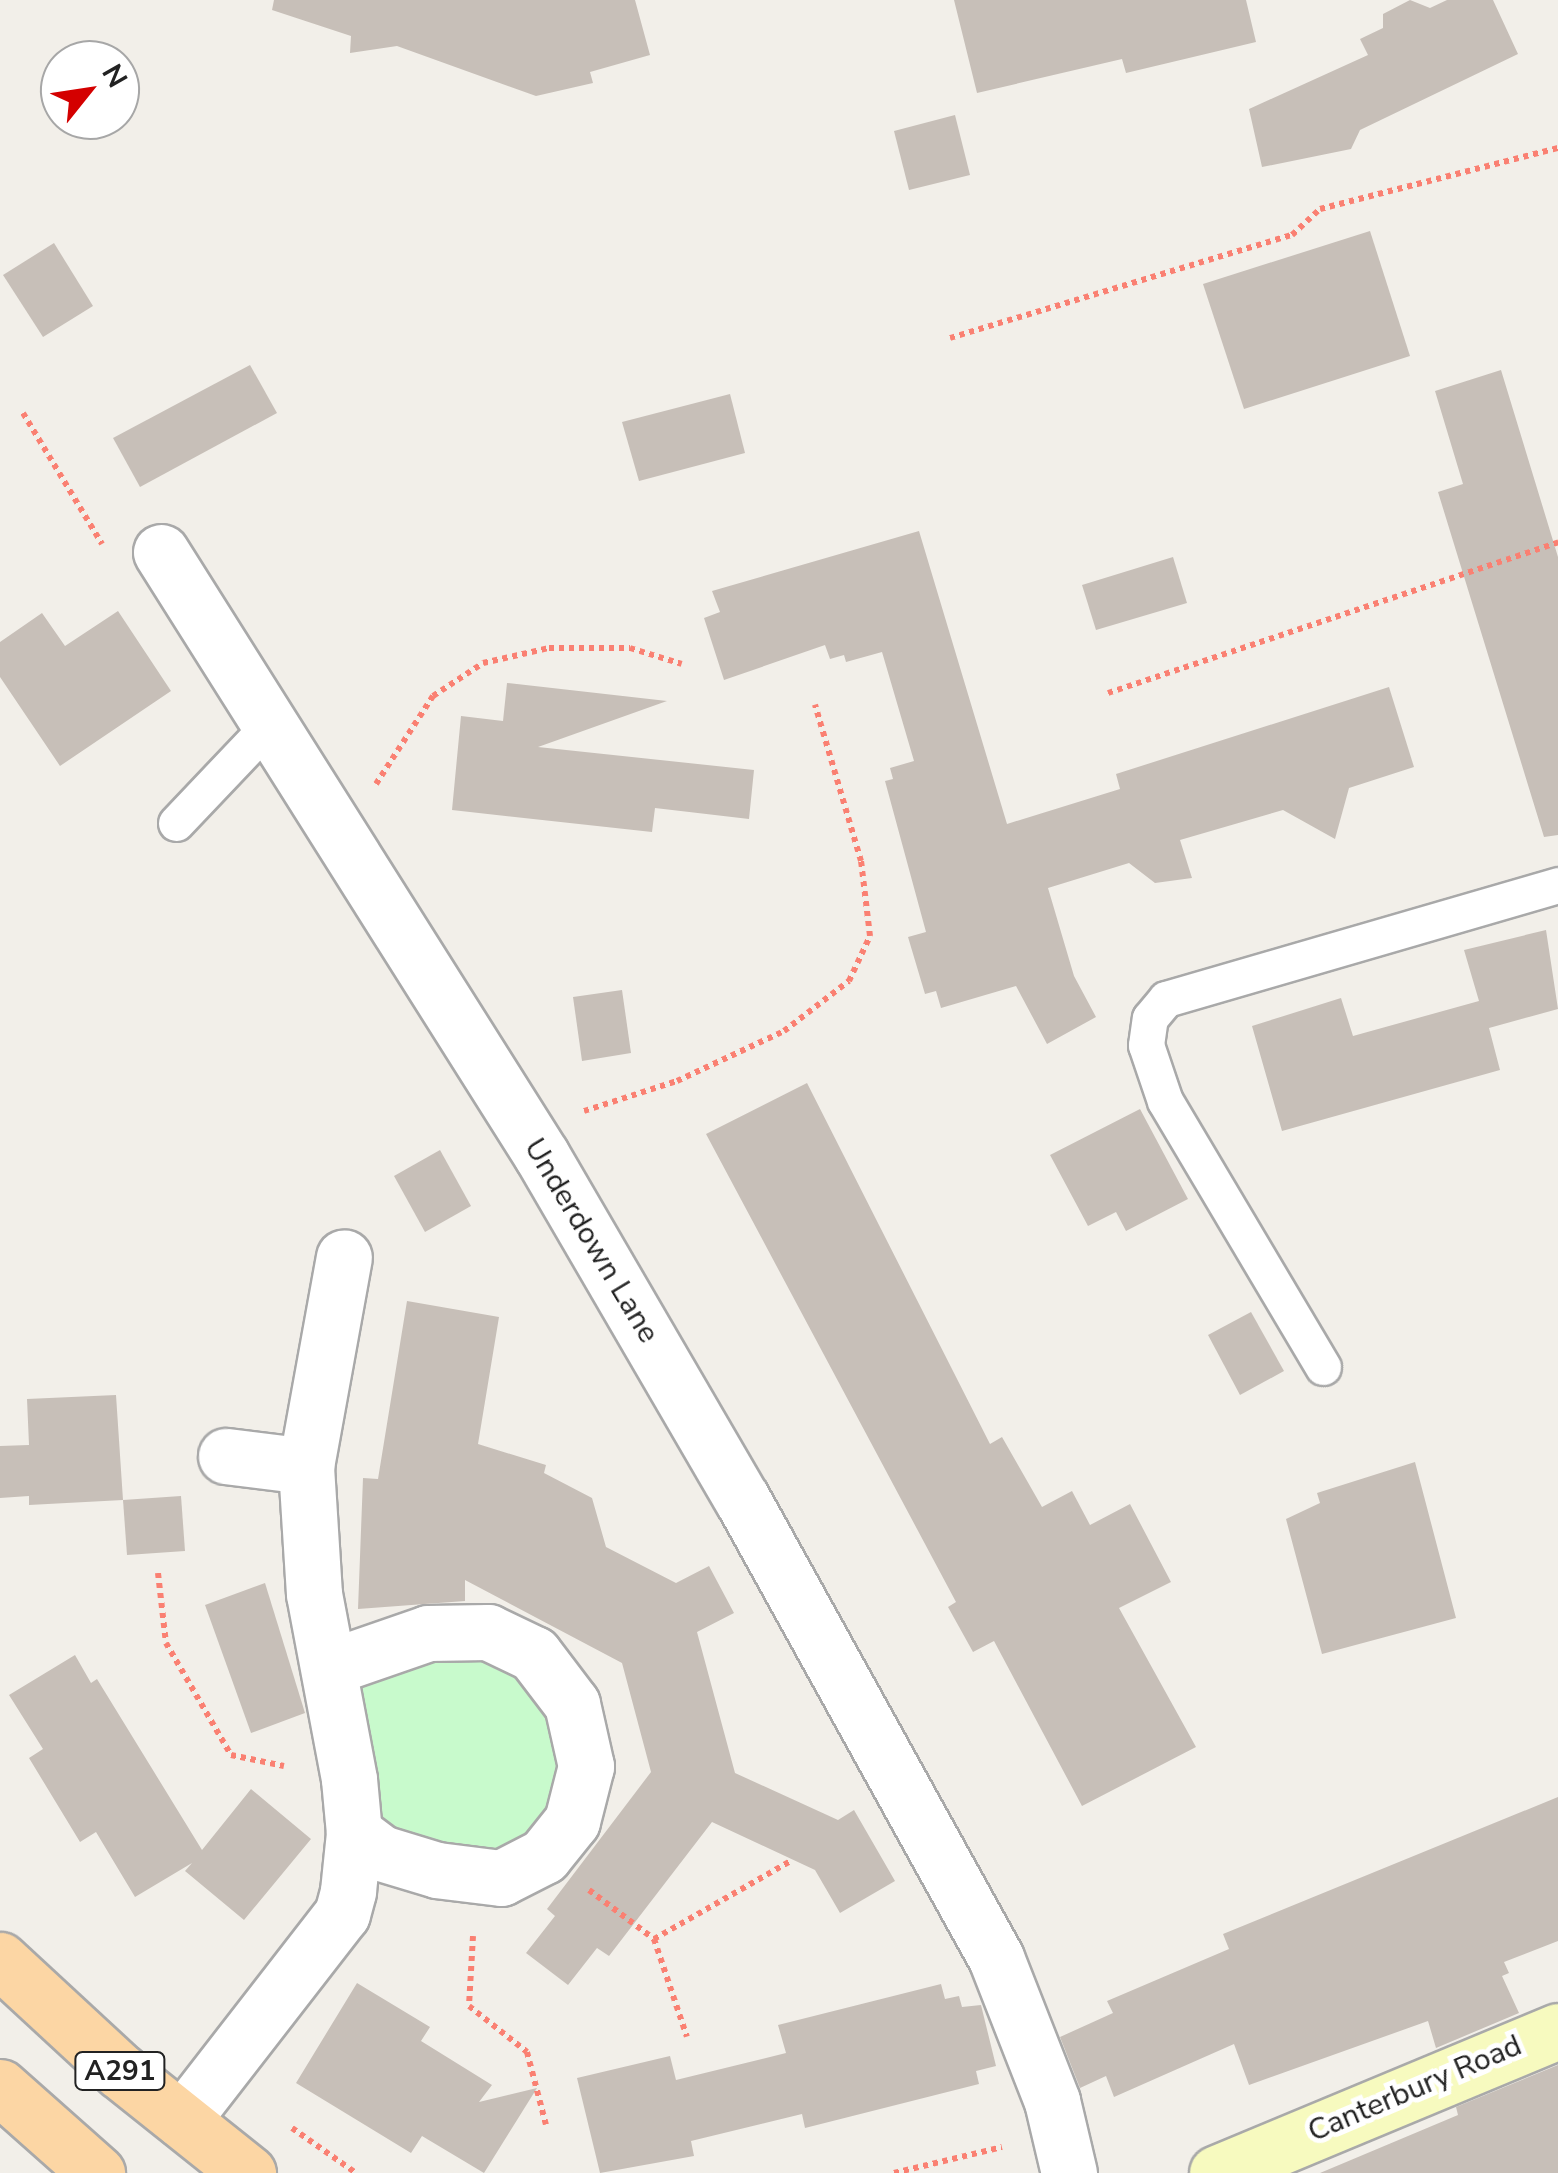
<!DOCTYPE html>
<html>
<head>
<meta charset="utf-8">
<style>
  body { margin:0 }
  #map { position:relative; width:1558px; height:2173px; overflow:hidden; background:#f2efe9; font-family:"Nunito Sans",sans-serif }
  div>[style] { position:absolute }
  [style*='--x'] { left:calc(var(--x)*1px); top:calc(var(--y)*1px); width:calc(var(--w)*1px); rotate:calc(var(--a)*1deg) }
  .park>* { inset:0; background:#c8facc }
  .building>* { inset:0; background:#c7bfb8 }
  .path>* { height:6px; margin-top:-3px; transform-origin:0; background:repeating-linear-gradient(90deg,#fa8072 0 5px,transparent 0 10px) }
  .roads { filter:drop-shadow(2px 0 #a9a9a9) drop-shadow(-2px 0 #a9a9a9) drop-shadow(0 2px #a9a9a9) drop-shadow(0 -2px #a9a9a9) }
  .service>* { height:35px; margin:-17.5px; padding:0 17.5px; transform-origin:17.5px; border-radius:17.5px; background:#fff }
  .minor>* { height:55px; margin:-27.5px; padding:0 27.5px; transform-origin:27.5px; border-radius:27.5px; background:#fff }
  .secondary>* { height:55px; margin:-27.5px; padding:0 27.5px; transform-origin:27.5px; border-radius:27.5px; background:#f7fabf }
  .primary>* { height:55px; margin:-27.5px; padding:0 27.5px; transform-origin:27.5px; border-radius:27.5px; background:#fcd6a4 }
  span { translate:-50% -50%; white-space:nowrap; text-align:center; line-height:1.15; -webkit-text-stroke:10px #fff; paint-order:stroke }
  .shield-label span { padding:2px 8px; background:#fff; border:2px solid; border-radius:8px; -webkit-text-stroke-width:0 }
  .shield-label { font-size:28px; color:#222; font-weight:700 }
  .street-label { font-size:30px; color:#222 }
  .north { position:absolute; left:40px; top:40px; width:100px; height:100px; box-sizing:border-box; background:#fff; border:2px solid #a7a7a7; border-radius:50%; rotate:60deg; font-size:28px; font-weight:700; line-height:40px; text-align:center; color:#222 }
  .north::after { content:''; display:block; margin:auto; width:35px; height:45px; background:#d40000; clip-path:polygon(50% 0,100% 100%,50% 72%,0 100%) }
</style>
</head>
<body>
<div id="map">
  <div class="park">
    <i style="clip-path:polygon(488px 1632px,572px 1704px,544px 1856px,381px 1853px,340px 1709px,379px 1646px)"></i>
  </div>
  <div class="building">
    <i style="clip-path:polygon(274px 0,635px 0,650px 55px,590px 72px,593px 83px,536px 96px,397px 46px,350px 53px,351px 36px,272px 10px)"></i>
    <i style="clip-path:polygon(954px 0,1246px 0,1256px 42px,1126px 73px,1122px 59px,977px 93px)"></i>
    <i style="clip-path:polygon(1410px 0,1430px 8px,1447px 0,1493px 0,1518px 54px,1360px 130px,1351px 149px,1262px 167px,1249px 109px,1368px 55px,1360px 39px,1383px 28px,1383px 14px)"></i>
    <i style="clip-path:polygon(955px 115px,970px 175px,909px 190px,894px 131px)"></i>
    <i style="clip-path:polygon(1370px 231px,1410px 356px,1244px 409px,1203px 284px)"></i>
    <i style="clip-path:polygon(54px 243px,93px 306px,43px 337px,3px 275px)"></i>
    <i style="clip-path:polygon(250px 365px,277px 413px,140px 487px,113px 438px)"></i>
    <i style="clip-path:polygon(1501px 370px,1558px 557px,1558px 835px,1544px 837px,1438px 492px,1463px 484px,1435px 391px)"></i>
    <i style="clip-path:polygon(730px 394px,745px 453px,639px 481px,622px 422px)"></i>
    <i style="clip-path:polygon(919px 531px,1007px 824px,1120px 789px,1116px 774px,1389px 687px,1414px 767px,1349px 788px,1335px 839px,1283px 810px,1180px 840px,1192px 878px,1155px 883px,1129px 863px,1048px 888px,1074px 976px,1096px 1017px,1047px 1044px,1016px 986px,941px 1008px,936px 991px,925px 994px,908px 937px,926px 932px,885px 781px,893px 779px,890px 768px,914px 761px,882px 652px,846px 662px,844px 655px,830px 659px,825px 645px,724px 680px,704px 618px,720px 612px,712px 591px)"></i>
    <i style="clip-path:polygon(1173px 557px,1187px 603px,1096px 630px,1082px 585px)"></i>
    <i style="clip-path:polygon(118px 611px,171px 691px,60px 766px,0 677px,0 642px,42px 613px,65px 646px)"></i>
    <i style="clip-path:polygon(507px 683px,667px 701px,538px 747px,754px 770px,749px 819px,655px 808px,652px 832px,452px 810px,461px 716px,503px 721px)"></i>
    <i style="clip-path:polygon(1546px 930px,1558px 1009px,1489px 1028px,1500px 1070px,1282px 1131px,1252px 1026px,1341px 998px,1353px 1036px,1479px 1001px,1464px 950px)"></i>
    <i style="clip-path:polygon(622px 990px,631px 1053px,582px 1061px,573px 997px)"></i>
    <i style="clip-path:polygon(807px 1083px,990px 1444px,1002px 1437px,1042px 1507px,1072px 1491px,1090px 1525px,1130px 1504px,1171px 1582px,1119px 1608px,1196px 1747px,1082px 1806px,994px 1641px,973px 1652px,948px 1607px,956px 1602px,706px 1134px)"></i>
    <i style="clip-path:polygon(1140px 1109px,1188px 1199px,1126px 1231px,1116px 1212px,1088px 1226px,1050px 1155px)"></i>
    <i style="clip-path:polygon(440px 1150px,471px 1206px,425px 1232px,394px 1176px)"></i>
    <i style="clip-path:polygon(407px 1301px,499px 1317px,478px 1444px,546px 1465px,544px 1473px,592px 1498px,606px 1547px,676px 1583px,709px 1566px,734px 1613px,697px 1632px,735px 1773px,838px 1820px,854px 1810px,895px 1881px,840px 1913px,815px 1870px,712px 1822px,609px 1956px,597px 1948px,568px 1985px,526px 1953px,555px 1916px,547px 1909px,651px 1772px,622px 1663px,465px 1580px,465px 1601px,358px 1609px,363px 1478px,378px 1479px)"></i>
    <i style="clip-path:polygon(1251px 1312px,1284px 1371px,1240px 1395px,1208px 1335px)"></i>
    <i style="clip-path:polygon(116px 1395px,123px 1500px,29px 1505px,29px 1496px,0 1498px,0 1446px,29px 1445px,27px 1399px)"></i>
    <i style="clip-path:polygon(1415px 1462px,1456px 1618px,1322px 1654px,1286px 1519px,1320px 1503px,1317px 1493px)"></i>
    <i style="clip-path:polygon(181px 1496px,185px 1551px,127px 1555px,123px 1500px)"></i>
    <i style="clip-path:polygon(265px 1583px,305px 1713px,251px 1733px,205px 1605px)"></i>
    <i style="clip-path:polygon(75px 1655px,91px 1683px,97px 1679px,202px 1850px,251px 1789px,311px 1839px,244px 1920px,185px 1871px,192px 1863px,135px 1897px,96px 1832px,80px 1842px,29px 1758px,43px 1749px,9px 1695px)"></i>
    <i style="clip-path:polygon(1558px 1797px,1558px 1941px,1504px 1962px,1509px 1973px,1502px 1976px,1519px 2013px,1436px 2048px,1428px 2021px,1249px 2085px,1234px 2044px,1114px 2097px,1106px 2076px,1080px 2088px,1060px 2037px,1113px 2013px,1107px 2001px,1229px 1949px,1223px 1934px)"></i>
    <i style="clip-path:polygon(357px 1983px,430px 2027px,421px 2041px,492px 2085px,479px 2102px,537px 2088px,484px 2173px,422px 2136px,411px 2153px,296px 2083px)"></i>
    <i style="clip-path:polygon(941px 1984px,945px 1999px,959px 1996px,962px 2007px,981px 2005px,996px 2066px,976px 2071px,979px 2084px,805px 2128px,802px 2114px,691px 2141px,694px 2156px,600px 2173px,577px 2078px,670px 2056px,676px 2080px,786px 2053px,778px 2025px)"></i>
    <i style="clip-path:polygon(1558px 2065px,1558px 2173px,1320px 2173px,1458px 2115px,1456px 2107px)"></i>
  </div>
  <div class="path">
    <i style="--x:950;--y:338;--w:357;--a:-16.8"></i>
    <i style="--x:1292;--y:235;--w:38;--a:-43"></i>
    <i style="--x:1320;--y:209;--w:246;--a:-14.4"></i>
    <i style="--x:23;--y:413;--w:153;--a:58.9"></i>
    <i style="--x:1108;--y:693;--w:475;--a:-18.5"></i>
    <i style="--x:376;--y:784;--w:105;--a:-57.1"></i>
    <i style="--x:433;--y:696;--w:60;--a:-33.4"></i>
    <i style="--x:483;--y:663;--w:68;--a:-12.8"></i>
    <i style="--x:549;--y:648;--w:81;--a:0"></i>
    <i style="--x:630;--y:648;--w:54;--a:17.1"></i>
    <i style="--x:584;--y:1111;--w:98;--a:-17.9"></i>
    <i style="--x:677;--y:1081;--w:118;--a:-25"></i>
    <i style="--x:784;--y:1031;--w:82;--a:-37.6"></i>
    <i style="--x:849;--y:981;--w:50;--a:-65"></i>
    <i style="--x:870;--y:936;--w:76;--a:-96.8"></i>
    <i style="--x:861;--y:861;--w:163;--a:-106.4"></i>
    <i style="--x:158;--y:1573;--w:70;--a:83.5"></i>
    <i style="--x:166;--y:1643;--w:129;--a:59.9"></i>
    <i style="--x:231;--y:1755;--w:54;--a:11.7"></i>
    <i style="--x:589;--y:1890;--w:81;--a:37"></i>
    <i style="--x:654;--y:1939;--w:103;--a:71.4"></i>
    <i style="--x:473;--y:1936;--w:70;--a:93.3"></i>
    <i style="--x:469;--y:2006;--w:74;--a:38.4"></i>
    <i style="--x:527;--y:2052;--w:75;--a:75.4"></i>
    <i style="--x:654;--y:1939;--w:158;--a:-29.7"></i>
    <i style="--x:292;--y:2128;--w:78;--a:35.1"></i>
    <i style="--x:894;--y:2173;--w:111;--a:-13.5"></i>
  </div>
  <div class="roads">
    <div class="service">
      <i style="--x:176;--y:823;--w:132;--a:-46.5"></i>
      <i style="--x:1323;--y:1367;--w:309;--a:-120.7"></i>
      <i style="--x:1165;--y:1101;--w:59;--a:-108.7"></i>
      <i style="--x:1146;--y:1045;--w:27;--a:-82"></i>
      <i style="--x:1150;--y:1018;--w:25;--a:-50"></i>
      <i style="--x:1166;--y:999;--w:408;--a:-16.2"></i>
    </div>
    <div class="minor">
      <i style="--x:161;--y:552;--w:714;--a:57.76"></i>
      <i style="--x:542;--y:1156;--w:397;--a:59.8"></i>
      <i style="--x:742;--y:1499;--w:525;--a:61.04"></i>
      <i style="--x:996;--y:1958;--w:154;--a:68.6"></i>
      <i style="--x:1052;--y:2101;--w:74;--a:76.7"></i>
      <i style="--x:226;--y:1456;--w:81;--a:7.1"></i>
      <i style="--x:330;--y:1667;--w:104;--a:-19.1"></i>
      <i style="--x:428;--y:1633;--w:60;--a:-1"></i>
      <i style="--x:488;--y:1632;--w:51;--a:25.6"></i>
      <i style="--x:534;--y:1654;--w:63;--a:52.8"></i>
      <i style="--x:572;--y:1704;--w:64;--a:77.3"></i>
      <i style="--x:586;--y:1766;--w:57;--a:104.3"></i>
      <i style="--x:572;--y:1821;--w:45;--a:128.7"></i>
      <i style="--x:544;--y:1856;--w:48;--a:152.9"></i>
      <i style="--x:501;--y:1878;--w:64;--a:-172.9"></i>
      <i style="--x:437;--y:1870;--w:59;--a:-163.1"></i>
      <i style="--x:381;--y:1853;--w:34;--a:-143"></i>
      <i style="--x:182;--y:2120;--w:261;--a:-52.2"></i>
      <i style="--x:342;--y:1914;--w:24;--a:-75"></i>
      <i style="--x:348;--y:1891;--w:58;--a:-84.1"></i>
      <i style="--x:354;--y:1833;--w:54;--a:-95.3"></i>
      <i style="--x:349;--y:1779;--w:188;--a:-100.7"></i>
      <i style="--x:314;--y:1594;--w:128;--a:-93.6"></i>
      <i style="--x:306;--y:1466;--w:212;--a:-79.7"></i>
    </div>
    <div class="secondary">
      <i style="--x:1217;--y:2173;--w:369;--a:-22.6"></i>
    </div>
    <div class="primary">
      <i style="--x:0;--y:1960;--w:163;--a:42.8"></i>
      <i style="--x:120;--y:2071;--w:164;--a:38.6"></i>
      <i style="--x:0;--y:2087;--w:130;--a:41.6"></i>
    </div>
  </div>
  <div class="shield-label">
    <span style="left:120px;top:2071px">A291</span>
  </div>
  <div class="street-label">
    <span style="left:591px;top:1241px;rotate:59deg">Underdown Lane</span>
    <span style="left:1415px;top:2089px;rotate:-23deg">Canterbury Road</span>
  </div>
  <div class="north">N</div>
</div>
</body>
</html>
